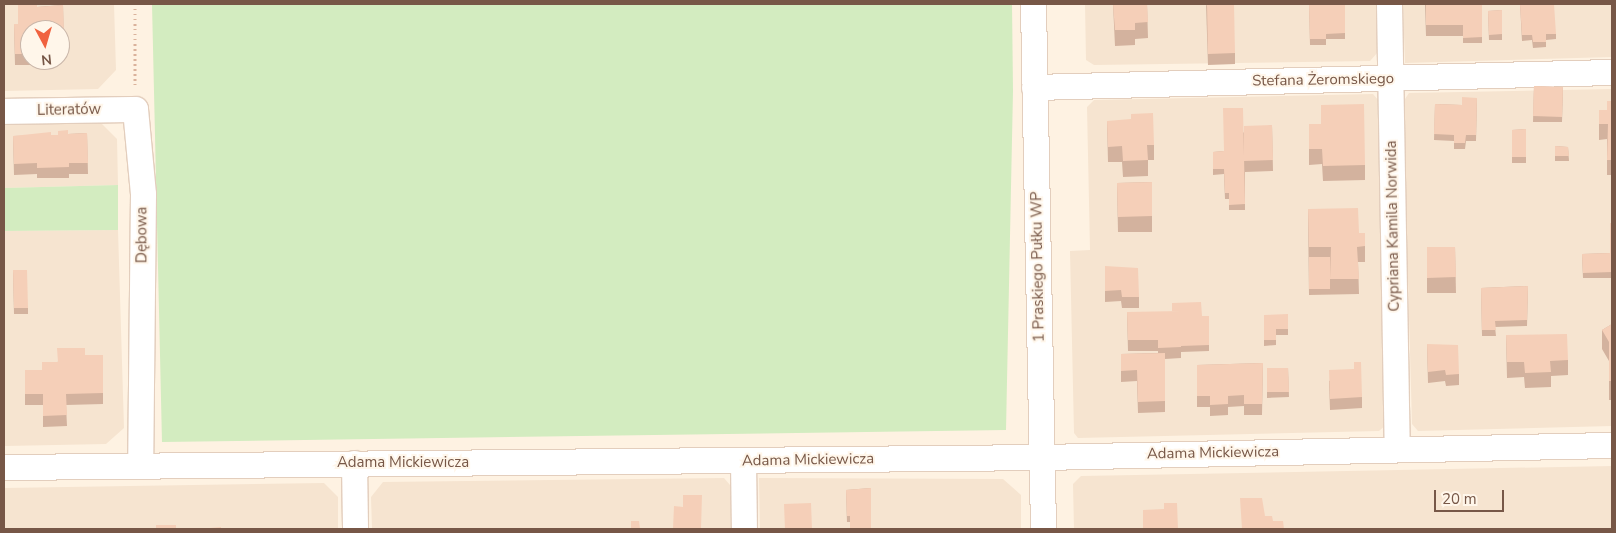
<!DOCTYPE html>
<html>
<head>
<meta charset="utf-8">
<style>
  body { margin:0 }
  #map { position:relative; width:1616px; height:533px; overflow:hidden; background:#fef2e2; font-family:"Nunito Sans",sans-serif }
  div>[style] { position:absolute }
  [style*='--x'] { left:calc(var(--x)*1px); top:calc(var(--y)*1px); width:calc(var(--w)*1px); rotate:calc(var(--a)*1deg) }
  .residential>* { inset:0; background:#f6e4d0 }
  .green>* { inset:0; background:#d3ecc0 }
  .path>* { height:3px; margin-top:-1.5px; transform-origin:0; background:repeating-linear-gradient(90deg,#dab29b 0 1px,transparent 0 5px) }
  .roads { filter:drop-shadow(1px 0 #e3cebd) drop-shadow(-1px 0 #e3cebd) drop-shadow(0 1px #e3cebd) drop-shadow(0 -1px #e3cebd) }
  .minor>* { height:25px; margin:-12.5px; padding:0 12.5px; transform-origin:12.5px; border-radius:12.5px; background:#fff }
  .wall>* { inset:0; background:#d3b29e }
  .building>* { inset:0; background:#f5cfb8 }
  span { translate:-50% -50%; white-space:nowrap; text-align:center; line-height:1.15; -webkit-text-stroke:4px #fff6ea; paint-order:stroke }
  .street-label { font-size:15px; color:#775747 }
  .frame { position:absolute; inset:0; border:5px solid #775747; pointer-events:none }
  .north { position:absolute; left:20px; top:20px; width:50px; height:50px; box-sizing:border-box; background:#fff6ea; border:1px solid #c9b6a9; border-radius:50%; rotate:174deg; font-size:14px; font-weight:700; line-height:20px; text-align:center; color:#775747 }
  .north::after { content:''; display:block; margin:auto; width:18px; height:22px; background:#f0623f; clip-path:polygon(50% 0,100% 100%,50% 72%,0 100%) }
  .scale { position:absolute; left:1434px; top:490px; width:70px; height:22px; box-sizing:border-box; border:2px solid #775747; border-top:0; padding-left:6px; font-size:15px; line-height:18px; white-space:nowrap; color:#775747; -webkit-text-stroke:4px #fff6ea; paint-order:stroke }
</style>
</head>
<body>
<div id="map">
  <div class="residential">
    <i style="clip-path:polygon(evenodd,4px 4px,114px 4px,116px 70px,98px 89px,4px 91px,4px 4px,30px 30px,60px 30px,60px 60px,30px 60px,30px 30px)"></i>
    <i style="clip-path:polygon(1085px 4px,1377px 4px,1378px 52px,1370px 61px,1094px 65px,1086px 60px)"></i>
    <i style="clip-path:polygon(1403px 4px,1612px 4px,1612px 57px,1405px 63px)"></i>
    <i style="clip-path:polygon(1612px 89px,1612px 426px,1418px 431px,1412px 424px,1403px 102px,1409px 93px)"></i>
    <i style="clip-path:polygon(1373px 94px,1379px 101px,1387px 424px,1379px 431px,1078px 438px,1074px 433px,1070px 251px,1090px 250px,1087px 107px,1094px 100px)"></i>
    <i style="clip-path:polygon(100px 122px,117px 139px,118px 185px,4px 188px,4px 123px)"></i>
    <i style="clip-path:polygon(118px 230px,124px 428px,106px 444px,5px 446px,4px 231px)"></i>
    <i style="clip-path:polygon(1612px 466px,1612px 529px,1074px 529px,1073px 484px,1081px 476px)"></i>
    <i style="clip-path:polygon(724px 478px,730px 485px,731px 529px,372px 529px,371px 497px,383px 482px)"></i>
    <i style="clip-path:polygon(759px 478px,1003px 479px,1021px 495px,1021px 529px,760px 529px)"></i>
    <i style="clip-path:polygon(324px 483px,338px 497px,338px 529px,4px 529px,4px 488px)"></i>
  </div>
  <div class="green">
    <i style="clip-path:polygon(152px 4px,1012px 4px,1013px 91px,1006px 430px,162px 442px)"></i>
    <i style="clip-path:polygon(118px 185px,118px 230px,4px 231px,4px 188px)"></i>
  </div>
  <div class="path">
    <i style="--x:135;--y:4;--w:82;--a:90"></i>
  </div>
  <div class="roads">
    <div class="minor">
      <i style="--x:1033;--y:4;--w:525;--a:88.91"></i>
      <i style="--x:1389;--y:4;--w:444;--a:89"></i>
      <i style="--x:1034;--y:87;--w:578;--a:-1.49"></i>
      <i style="--x:4;--y:111;--w:131;--a:-0.9"></i>
      <i style="--x:135;--y:109;--w:85;--a:84.6"></i>
      <i style="--x:143;--y:194;--w:272;--a:90.6"></i>
      <i style="--x:743;--y:461;--w:68;--a:89.2"></i>
      <i style="--x:354;--y:463;--w:66;--a:89.1"></i>
      <i style="--x:4;--y:467;--w:1038;--a:-0.55"></i>
      <i style="--x:1042;--y:457;--w:570;--a:-1.21"></i>
    </div>
  </div>
  <div class="wall">
    <i style="clip-path:polygon(1113px 4px,1147px 4px,1148px 38px,1135px 39px,1135px 45px,1115px 46px)"></i>
    <i style="clip-path:polygon(1206px 4px,1235px 53px,1235px 64px,1208px 65px)"></i>
    <i style="clip-path:polygon(1309px 4px,1345px 4px,1345px 39px,1326px 39px,1326px 45px,1310px 45px)"></i>
    <i style="clip-path:polygon(1425px 4px,1482px 4px,1482px 43px,1463px 43px,1463px 36px,1426px 36px)"></i>
    <i style="clip-path:polygon(1520px 4px,1556px 34px,1556px 39px,1546px 40px,1546px 47px,1533px 48px,1532px 40px,1522px 41px)"></i>
    <i style="clip-path:polygon(63px 5px,64px 46px,60px 46px,60px 30px,30px 30px,30px 60px,38px 60px,38px 65px,15px 65px,14px 24px,18px 24px,37px 7px)"></i>
    <i style="clip-path:polygon(1502px 10px,1502px 40px,1489px 40px,1488px 11px)"></i>
    <i style="clip-path:polygon(1534px 86px,1563px 87px,1562px 122px,1533px 122px)"></i>
    <i style="clip-path:polygon(1477px 98px,1476px 141px,1466px 141px,1465px 149px,1454px 149px,1454px 141px,1434px 140px,1435px 104px,1462px 105px)"></i>
    <i style="clip-path:polygon(1612px 101px,1612px 175px,1607px 175px,1607px 139px,1599px 140px,1599px 110px,1607px 110px)"></i>
    <i style="clip-path:polygon(1107px 121px,1154px 145px,1154px 160px,1148px 160px,1148px 176px,1123px 177px,1122px 162px,1108px 162px)"></i>
    <i style="clip-path:polygon(1309px 124px,1365px 165px,1365px 180px,1323px 181px,1322px 164px,1309px 165px)"></i>
    <i style="clip-path:polygon(1272px 125px,1273px 171px,1245px 172px,1245px 210px,1229px 210px,1229px 199px,1225px 199px,1224px 174px,1213px 175px,1213px 152px,1224px 151px,1244px 132px)"></i>
    <i style="clip-path:polygon(1526px 129px,1526px 163px,1512px 163px,1512px 130px)"></i>
    <i style="clip-path:polygon(87px 133px,88px 174px,69px 174px,69px 178px,37px 178px,37px 174px,14px 175px,13px 136px,58px 135px,68px 134px)"></i>
    <i style="clip-path:polygon(1555px 146px,1568px 147px,1569px 161px,1555px 161px)"></i>
    <i style="clip-path:polygon(1152px 182px,1152px 232px,1118px 232px,1117px 183px)"></i>
    <i style="clip-path:polygon(1308px 209px,1359px 233px,1365px 233px,1365px 262px,1358px 262px,1359px 294px,1309px 295px)"></i>
    <i style="clip-path:polygon(1612px 223px,1612px 278px,1583px 278px,1582px 254px,1610px 253px)"></i>
    <i style="clip-path:polygon(1427px 247px,1455px 247px,1456px 293px,1427px 293px)"></i>
    <i style="clip-path:polygon(1105px 266px,1139px 297px,1139px 308px,1122px 308px,1121px 301px,1105px 302px)"></i>
    <i style="clip-path:polygon(13px 270px,28px 308px,28px 314px,14px 314px)"></i>
    <i style="clip-path:polygon(1528px 286px,1527px 326px,1495px 327px,1496px 336px,1482px 336px,1481px 288px)"></i>
    <i style="clip-path:polygon(1127px 312px,1202px 316px,1209px 316px,1209px 351px,1181px 352px,1181px 358px,1165px 359px,1165px 412px,1138px 413px,1137px 381px,1121px 382px,1121px 354px,1158px 353px,1158px 351px,1128px 351px)"></i>
    <i style="clip-path:polygon(1264px 315px,1288px 329px,1288px 335px,1276px 335px,1276px 345px,1264px 346px)"></i>
    <i style="clip-path:polygon(1612px 324px,1612px 400px,1609px 400px,1609px 361px,1602px 349px,1602px 330px)"></i>
    <i style="clip-path:polygon(1506px 335px,1568px 360px,1568px 375px,1551px 376px,1551px 387px,1525px 388px,1524px 377px,1507px 378px)"></i>
    <i style="clip-path:polygon(1427px 344px,1459px 374px,1459px 385px,1446px 386px,1445px 381px,1428px 383px)"></i>
    <i style="clip-path:polygon(85px 355px,103px 355px,103px 404px,66px 405px,67px 426px,43px 427px,43px 405px,25px 405px,25px 370px,42px 370px,57px 362px)"></i>
    <i style="clip-path:polygon(1354px 362px,1362px 397px,1362px 408px,1330px 410px,1329px 381px,1354px 369px)"></i>
    <i style="clip-path:polygon(1263px 363px,1262px 415px,1244px 415px,1244px 406px,1228px 407px,1228px 415px,1210px 416px,1210px 407px,1197px 407px,1197px 365px)"></i>
    <i style="clip-path:polygon(1267px 368px,1288px 368px,1289px 397px,1267px 398px)"></i>
    <i style="clip-path:polygon(871px 488px,850px 522px,847px 522px,846px 490px)"></i>
  </div>
  <div class="building">
    <i style="clip-path:polygon(18px 4px,37px 4px,37px 7px,63px 5px,64px 35px,60px 36px,60px 30px,30px 30px,30px 54px,15px 54px,14px 24px,18px 24px)"></i>
    <i style="clip-path:polygon(1113px 4px,1147px 4px,1148px 22px,1135px 23px,1135px 30px,1115px 30px)"></i>
    <i style="clip-path:polygon(1207px 4px,1234px 4px,1235px 53px,1208px 54px)"></i>
    <i style="clip-path:polygon(1309px 4px,1345px 4px,1345px 33px,1326px 34px,1326px 39px,1310px 39px)"></i>
    <i style="clip-path:polygon(1426px 4px,1463px 4px,1463px 25px,1426px 25px)"></i>
    <i style="clip-path:polygon(1463px 4px,1482px 4px,1482px 37px,1463px 38px)"></i>
    <i style="clip-path:polygon(1520px 4px,1554px 4px,1556px 34px,1546px 34px,1546px 42px,1533px 42px,1532px 35px,1522px 35px)"></i>
    <i style="clip-path:polygon(1502px 10px,1502px 34px,1489px 35px,1488px 11px)"></i>
    <i style="clip-path:polygon(1534px 86px,1563px 87px,1562px 117px,1533px 116px)"></i>
    <i style="clip-path:polygon(1462px 97px,1477px 98px,1476px 135px,1466px 135px,1465px 143px,1454px 143px,1454px 135px,1434px 134px,1435px 104px,1462px 105px)"></i>
    <i style="clip-path:polygon(1607px 101px,1612px 101px,1612px 160px,1607px 160px,1608px 124px,1599px 124px,1599px 110px,1607px 110px)"></i>
    <i style="clip-path:polygon(1364px 104px,1365px 165px,1323px 166px,1322px 149px,1309px 149px,1309px 124px,1321px 124px,1321px 105px)"></i>
    <i style="clip-path:polygon(1223px 108px,1243px 108px,1245px 204px,1229px 205px,1229px 193px,1225px 193px,1224px 169px,1213px 169px,1213px 152px,1224px 151px)"></i>
    <i style="clip-path:polygon(1153px 113px,1154px 145px,1147px 145px,1148px 160px,1123px 161px,1122px 146px,1108px 147px,1107px 121px,1131px 119px,1131px 114px)"></i>
    <i style="clip-path:polygon(1272px 125px,1273px 160px,1244px 161px,1244px 126px)"></i>
    <i style="clip-path:polygon(1526px 129px,1526px 157px,1512px 157px,1512px 130px)"></i>
    <i style="clip-path:polygon(68px 130px,68px 134px,87px 133px,88px 163px,69px 163px,69px 167px,37px 168px,37px 163px,14px 164px,13px 136px,51px 132px,51px 135px,58px 135px,58px 131px)"></i>
    <i style="clip-path:polygon(1555px 146px,1568px 147px,1569px 156px,1555px 156px)"></i>
    <i style="clip-path:polygon(1152px 182px,1152px 216px,1118px 217px,1117px 183px)"></i>
    <i style="clip-path:polygon(1358px 208px,1359px 233px,1365px 233px,1365px 246px,1357px 247px,1359px 279px,1330px 279px,1331px 247px,1309px 247px,1308px 209px)"></i>
    <i style="clip-path:polygon(1610px 223px,1612px 223px,1612px 272px,1583px 273px,1582px 254px,1610px 253px)"></i>
    <i style="clip-path:polygon(1427px 247px,1455px 247px,1456px 277px,1427px 278px)"></i>
    <i style="clip-path:polygon(1309px 257px,1330px 257px,1330px 289px,1309px 289px)"></i>
    <i style="clip-path:polygon(1105px 266px,1138px 268px,1139px 297px,1122px 297px,1121px 290px,1105px 291px)"></i>
    <i style="clip-path:polygon(13px 270px,27px 270px,28px 308px,14px 308px)"></i>
    <i style="clip-path:polygon(1528px 286px,1527px 320px,1495px 321px,1496px 330px,1482px 330px,1481px 288px)"></i>
    <i style="clip-path:polygon(1201px 302px,1202px 316px,1209px 316px,1209px 345px,1181px 346px,1181px 311px,1172px 311px,1172px 303px)"></i>
    <i style="clip-path:polygon(1181px 311px,1181px 347px,1158px 348px,1158px 340px,1128px 340px,1127px 312px)"></i>
    <i style="clip-path:polygon(1288px 314px,1288px 329px,1276px 329px,1276px 340px,1264px 340px,1264px 315px)"></i>
    <i style="clip-path:polygon(1612px 324px,1612px 381px,1609px 381px,1609px 342px,1602px 330px)"></i>
    <i style="clip-path:polygon(1567px 334px,1568px 360px,1550px 361px,1551px 372px,1525px 373px,1524px 362px,1507px 362px,1506px 335px)"></i>
    <i style="clip-path:polygon(1427px 344px,1458px 345px,1459px 374px,1446px 375px,1445px 370px,1428px 372px)"></i>
    <i style="clip-path:polygon(57px 348px,85px 348px,85px 355px,103px 355px,103px 393px,66px 394px,67px 415px,43px 416px,43px 394px,25px 394px,25px 370px,42px 370px,42px 362px,58px 362px)"></i>
    <i style="clip-path:polygon(1165px 353px,1165px 401px,1138px 402px,1137px 370px,1121px 371px,1121px 354px)"></i>
    <i style="clip-path:polygon(1354px 362px,1361px 362px,1362px 397px,1330px 399px,1329px 370px,1354px 369px)"></i>
    <i style="clip-path:polygon(1263px 363px,1262px 404px,1244px 404px,1244px 395px,1228px 396px,1228px 404px,1210px 405px,1210px 396px,1197px 396px,1197px 365px)"></i>
    <i style="clip-path:polygon(1267px 368px,1288px 368px,1289px 392px,1267px 392px)"></i>
    <i style="clip-path:polygon(871px 488px,871px 529px,850px 529px,850px 516px,847px 516px,846px 490px)"></i>
    <i style="clip-path:polygon(683px 495px,702px 495px,701px 529px,673px 529px,674px 506px,683px 507px)"></i>
    <i style="clip-path:polygon(1240px 498px,1262px 498px,1265px 516px,1272px 516px,1273px 521px,1283px 521px,1284px 529px,1242px 529px)"></i>
    <i style="clip-path:polygon(811px 503px,812px 529px,785px 529px,784px 504px)"></i>
    <i style="clip-path:polygon(1164px 503px,1177px 503px,1178px 529px,1143px 529px,1143px 510px,1164px 509px)"></i>
    <i style="clip-path:polygon(631px 521px,639px 521px,640px 529px,631px 529px)"></i>
    <i style="clip-path:polygon(156px 525px,176px 525px,176px 529px,156px 529px)"></i>
    <i style="clip-path:polygon(221px 527px,221px 529px,199px 529px)"></i>
  </div>
  <div class="street-label">
    <span style="left:1323px;top:80px;rotate:-1deg">Stefana Żeromskiego</span>
    <span style="left:69px;top:110px;rotate:-1deg">Literatów</span>
    <span style="left:1393px;top:226px;rotate:-91deg">Cypriana Kamila Norwida</span>
    <span style="left:142px;top:235px;rotate:-90deg">Dębowa</span>
    <span style="left:1038px;top:267px;rotate:-91deg">1 Praskiego Pułku WP</span>
    <span style="left:1213px;top:453px;rotate:-1deg">Adama Mickiewicza</span>
    <span style="left:808px;top:460px;rotate:-1deg">Adama Mickiewicza</span>
    <span style="left:403px;top:463px">Adama Mickiewicza</span>
  </div>
  <div class="frame"></div>
  <div class="north">N</div>
  <div class="scale">20 m</div>
</div>
</body>
</html>
